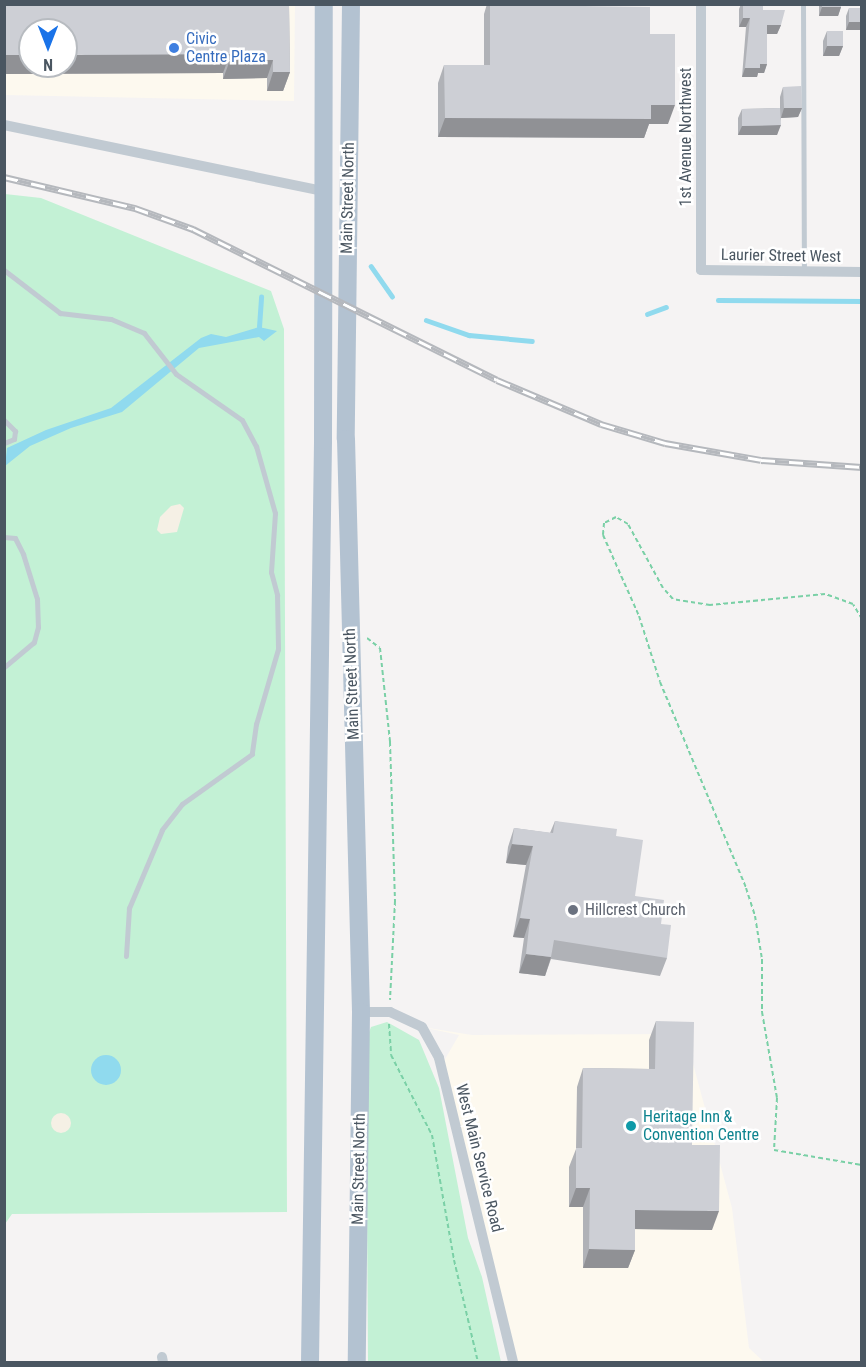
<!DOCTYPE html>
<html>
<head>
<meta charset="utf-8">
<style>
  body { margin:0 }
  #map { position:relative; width:866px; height:1367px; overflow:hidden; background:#f5f3f3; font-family:"Roboto Condensed",sans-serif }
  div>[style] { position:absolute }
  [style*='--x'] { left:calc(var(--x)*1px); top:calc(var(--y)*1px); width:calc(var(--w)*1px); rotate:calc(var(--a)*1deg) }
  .commercial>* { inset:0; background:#fdf9ef }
  .green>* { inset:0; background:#c3f1d5 }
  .sand>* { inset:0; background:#f5f0e5 }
  .round { border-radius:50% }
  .water>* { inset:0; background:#90daee }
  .stream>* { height:4.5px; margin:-2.25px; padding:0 2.25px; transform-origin:2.25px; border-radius:2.25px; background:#90daee }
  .path>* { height:2px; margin-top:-1px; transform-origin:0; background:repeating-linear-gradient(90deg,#7ad0a6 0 4.5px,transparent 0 7.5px) }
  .lane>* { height:5px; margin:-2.5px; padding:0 2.5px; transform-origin:2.5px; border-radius:2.5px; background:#c1cad2 }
  .street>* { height:10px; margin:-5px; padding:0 5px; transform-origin:5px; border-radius:5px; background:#c1cad2 }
  .primary>* { height:18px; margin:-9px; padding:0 9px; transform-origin:9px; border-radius:9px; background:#b3c2d1 }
  .rail>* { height:7px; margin-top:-3.5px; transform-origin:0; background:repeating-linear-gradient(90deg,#fff 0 14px,#b5b8bd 0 28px); box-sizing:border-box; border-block:2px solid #b5b8bd }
  .wall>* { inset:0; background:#b0b2b7 }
  .shaded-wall>* { inset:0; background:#909195 }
  .building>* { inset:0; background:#cdcfd5 }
  .dots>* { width:16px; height:16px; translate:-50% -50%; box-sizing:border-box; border:3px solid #fff; border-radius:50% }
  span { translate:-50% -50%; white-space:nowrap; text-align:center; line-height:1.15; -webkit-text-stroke:5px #fff; paint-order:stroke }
  .shop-label { font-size:16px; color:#366cbe }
  .left { translate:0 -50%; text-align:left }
  .street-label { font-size:16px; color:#4a5661 }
  .worship-label { font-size:16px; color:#5b616d }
  .culture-label { font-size:16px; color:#0d838f }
  .frame { position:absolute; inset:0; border:6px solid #4a5661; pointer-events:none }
  .north { position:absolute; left:18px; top:18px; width:60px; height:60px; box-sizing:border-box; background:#fff; border:2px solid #b7bbc0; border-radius:50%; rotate:180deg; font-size:16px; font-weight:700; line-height:24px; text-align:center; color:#4a5661 }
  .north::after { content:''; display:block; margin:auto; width:21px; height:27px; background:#1a73e8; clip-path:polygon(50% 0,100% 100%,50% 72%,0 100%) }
</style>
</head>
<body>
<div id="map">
  <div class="commercial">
    <i style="clip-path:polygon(evenodd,5px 5px,295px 5px,294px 101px,5px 95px,5px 5px,30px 30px,66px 30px,66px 66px,30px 66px,30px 30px)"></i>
    <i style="clip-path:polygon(422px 1027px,472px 1035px,685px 1034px,732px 1208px,749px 1348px,764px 1362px,513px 1362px,441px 1066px,459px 1035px)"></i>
  </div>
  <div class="green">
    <i style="clip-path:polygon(5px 194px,41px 198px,271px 291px,284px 329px,287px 1212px,12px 1214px,5px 1224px)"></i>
    <i style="clip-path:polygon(387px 1022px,419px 1040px,439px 1088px,468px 1238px,482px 1277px,501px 1362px,368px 1362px,366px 1040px,371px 1027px)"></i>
  </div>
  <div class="sand">
    <i style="clip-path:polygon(180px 504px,184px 508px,177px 532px,161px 534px,157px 530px,160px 517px,171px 506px)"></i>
    <i class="round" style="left:51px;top:1113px;width:20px;height:20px"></i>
  </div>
  <div class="water">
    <i style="clip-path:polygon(259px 327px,277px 331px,264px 341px,259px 337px,199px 348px,122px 412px,71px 428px,30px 446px,5px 466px,7px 448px,46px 430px,111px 408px,201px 338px,211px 334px,226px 337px)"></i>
    <i class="round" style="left:91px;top:1055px;width:30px;height:30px"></i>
  </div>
  <div class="stream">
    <i style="--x:371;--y:266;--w:37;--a:55"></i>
    <i style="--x:718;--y:300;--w:144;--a:0.4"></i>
    <i style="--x:647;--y:314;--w:20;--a:-20"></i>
    <i style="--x:426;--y:320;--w:46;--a:19.2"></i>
    <i style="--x:469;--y:335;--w:63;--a:5.4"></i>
    <i style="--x:259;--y:327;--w:30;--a:-86"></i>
  </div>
  <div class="path">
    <i style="--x:862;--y:619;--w:17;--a:-121"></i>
    <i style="--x:853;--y:604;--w:30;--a:-160"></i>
    <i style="--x:825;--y:594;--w:116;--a:174.5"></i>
    <i style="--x:710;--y:605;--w:37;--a:-171"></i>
    <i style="--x:673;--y:599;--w:15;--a:-132"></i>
    <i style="--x:663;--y:588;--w:73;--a:-118.7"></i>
    <i style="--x:628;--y:524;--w:14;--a:-150"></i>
    <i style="--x:616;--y:517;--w:13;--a:153"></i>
    <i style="--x:604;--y:523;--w:12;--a:95"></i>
    <i style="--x:603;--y:535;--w:89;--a:66"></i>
    <i style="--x:639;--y:616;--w:69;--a:72.3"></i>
    <i style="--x:660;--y:682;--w:223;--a:67.3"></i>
    <i style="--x:746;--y:888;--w:29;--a:72"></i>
    <i style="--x:755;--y:916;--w:44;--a:80.8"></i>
    <i style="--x:762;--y:959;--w:53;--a:90"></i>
    <i style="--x:762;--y:1012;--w:87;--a:80.1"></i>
    <i style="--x:777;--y:1098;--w:52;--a:93.3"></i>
    <i style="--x:774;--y:1150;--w:89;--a:9.7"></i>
    <i style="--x:367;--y:638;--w:16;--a:38"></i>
    <i style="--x:380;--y:648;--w:95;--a:83.9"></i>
    <i style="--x:390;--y:742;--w:159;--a:88.2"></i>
    <i style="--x:395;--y:901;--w:99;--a:92.9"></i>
    <i style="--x:389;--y:1024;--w:31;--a:86"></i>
    <i style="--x:391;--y:1055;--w:90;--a:62.9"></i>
    <i style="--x:432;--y:1135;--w:127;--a:80"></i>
    <i style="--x:454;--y:1260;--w:105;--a:76.8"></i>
  </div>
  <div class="lane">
    <i style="--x:803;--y:4;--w:267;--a:89.8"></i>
    <i style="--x:4;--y:270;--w:71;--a:37.5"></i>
    <i style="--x:60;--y:313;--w:51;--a:6.7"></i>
    <i style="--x:111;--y:319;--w:36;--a:23"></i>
    <i style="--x:144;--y:333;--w:52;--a:52"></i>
    <i style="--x:176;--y:374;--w:80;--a:34.9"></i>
    <i style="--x:242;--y:420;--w:30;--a:62"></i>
    <i style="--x:256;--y:446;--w:70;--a:74.2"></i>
    <i style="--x:275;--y:513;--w:59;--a:93.9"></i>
    <i style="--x:271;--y:572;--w:24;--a:75"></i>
    <i style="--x:277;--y:595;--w:54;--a:88.9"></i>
    <i style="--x:278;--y:649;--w:78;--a:106.3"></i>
    <i style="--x:256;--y:724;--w:30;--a:98"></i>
    <i style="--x:252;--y:754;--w:86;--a:144.5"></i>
    <i style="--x:182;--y:804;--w:33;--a:128"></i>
    <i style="--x:162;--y:830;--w:85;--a:112.9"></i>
    <i style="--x:129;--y:908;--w:48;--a:93.6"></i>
    <i style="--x:4;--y:420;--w:16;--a:45"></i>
    <i style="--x:15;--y:431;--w:8;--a:97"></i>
    <i style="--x:14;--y:439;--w:11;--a:158"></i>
    <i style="--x:4;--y:537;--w:11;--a:5"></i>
    <i style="--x:15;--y:538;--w:18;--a:63"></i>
    <i style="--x:23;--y:554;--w:47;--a:72.7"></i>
    <i style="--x:37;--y:599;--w:28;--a:88"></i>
    <i style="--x:38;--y:627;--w:16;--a:105"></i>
    <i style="--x:34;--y:642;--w:39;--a:140"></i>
  </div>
  <div class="street">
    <i style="--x:701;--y:4;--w:266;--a:90"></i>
    <i style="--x:701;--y:270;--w:161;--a:0.7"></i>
    <i style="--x:4;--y:125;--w:325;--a:11.7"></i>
    <i style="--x:361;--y:1012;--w:29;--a:0"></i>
    <i style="--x:390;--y:1012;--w:35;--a:25"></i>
    <i style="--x:422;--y:1027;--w:35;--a:61"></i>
    <i style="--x:439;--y:1058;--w:313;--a:76.3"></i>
    <i style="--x:162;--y:1357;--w:5;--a:79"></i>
  </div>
  <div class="primary">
    <i style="--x:351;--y:4;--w:435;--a:90.7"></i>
    <i style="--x:346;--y:439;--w:573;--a:88.5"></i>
    <i style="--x:361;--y:1012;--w:350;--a:90.7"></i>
    <i style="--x:310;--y:1362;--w:922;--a:-89.19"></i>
    <i style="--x:323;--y:440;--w:436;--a:-89.9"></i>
  </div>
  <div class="rail">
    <i style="--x:4;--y:177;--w:135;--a:13.3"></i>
    <i style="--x:135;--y:208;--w:62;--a:19.9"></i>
    <i style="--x:193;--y:229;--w:339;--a:26.4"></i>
    <i style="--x:497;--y:380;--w:113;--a:22.9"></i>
    <i style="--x:601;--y:424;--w:67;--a:16.5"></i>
    <i style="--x:665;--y:443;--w:97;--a:10"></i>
    <i style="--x:761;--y:460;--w:101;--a:4"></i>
  </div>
  <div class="wall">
    <i style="clip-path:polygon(289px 4px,290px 72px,283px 91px,267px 91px,267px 78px,223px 79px,223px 73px,4px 74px)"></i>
    <i style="clip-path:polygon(487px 4px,584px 4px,584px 6px,650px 34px,668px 124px,649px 124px,644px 138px,438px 137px,438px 83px,444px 65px,484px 65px,484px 14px)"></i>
    <i style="clip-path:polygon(741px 4px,763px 4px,763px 10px,781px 25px,777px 34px,767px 34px,767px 64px,764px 73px,758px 73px,757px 77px,742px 77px,746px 27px,739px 27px,739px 9px)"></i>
    <i style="clip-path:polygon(819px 4px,841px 4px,841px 7px,838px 16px,819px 16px)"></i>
    <i style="clip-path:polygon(849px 8px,861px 8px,861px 30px,846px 30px,846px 16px)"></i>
    <i style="clip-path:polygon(827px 31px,843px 46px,839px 56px,823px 56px,823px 41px)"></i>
    <i style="clip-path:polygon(783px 87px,802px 108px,798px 117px,781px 118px,777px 135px,738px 135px,738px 118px,742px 109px,780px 108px,780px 97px)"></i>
    <i style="clip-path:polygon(555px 821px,616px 836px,635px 896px,661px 924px,667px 958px,660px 976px,551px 959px,545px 976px,519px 973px,524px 938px,513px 937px,526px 865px,506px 863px,508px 847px,514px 828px,550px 833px)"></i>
    <i style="clip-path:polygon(656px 1021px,692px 1145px,712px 1230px,635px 1229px,635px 1250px,628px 1268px,583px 1268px,583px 1207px,569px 1207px,569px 1167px,576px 1149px,577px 1087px,583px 1068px,649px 1069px,649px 1040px)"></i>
  </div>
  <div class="shaded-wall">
    <i style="clip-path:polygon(822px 7px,841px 7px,838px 16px,819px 16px)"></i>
    <i style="clip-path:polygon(743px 18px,750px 18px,746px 27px,739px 27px)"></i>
    <i style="clip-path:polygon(849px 22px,861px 22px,861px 30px,846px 30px)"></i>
    <i style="clip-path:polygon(767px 25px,781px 25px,777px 34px,764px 34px)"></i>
    <i style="clip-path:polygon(827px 46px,843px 46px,839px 56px,823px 56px)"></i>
    <i style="clip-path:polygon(230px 54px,223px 73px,4px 74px,4px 55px,30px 55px,30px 66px,66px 66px,66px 55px)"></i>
    <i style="clip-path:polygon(230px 60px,273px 60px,267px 78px,223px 79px)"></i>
    <i style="clip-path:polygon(760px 64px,767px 64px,764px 73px,758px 73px,757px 77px,742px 77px,745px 68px)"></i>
    <i style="clip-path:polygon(273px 72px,290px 72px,283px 91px,267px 91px)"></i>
    <i style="clip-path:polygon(651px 105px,675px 105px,668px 124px,649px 124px,644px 138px,438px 137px,445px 118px)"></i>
    <i style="clip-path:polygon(784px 108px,802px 108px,798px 117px,781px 118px)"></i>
    <i style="clip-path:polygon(781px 125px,777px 135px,738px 135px,742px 126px)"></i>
    <i style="clip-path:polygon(512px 844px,533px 846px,526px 865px,506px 863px)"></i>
    <i style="clip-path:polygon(520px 918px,530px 919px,524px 938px,513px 937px)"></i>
    <i style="clip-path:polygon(526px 954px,551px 957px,545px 976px,519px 973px)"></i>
    <i style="clip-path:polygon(576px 1188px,590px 1188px,583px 1207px,569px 1207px)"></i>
    <i style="clip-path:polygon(635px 1210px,719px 1211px,712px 1230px,629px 1229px)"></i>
    <i style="clip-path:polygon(589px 1249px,635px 1250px,628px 1268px,583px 1268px)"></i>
  </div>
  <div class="building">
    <i style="clip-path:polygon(4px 4px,289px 4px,290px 72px,273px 72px,273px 60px,230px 60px,230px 54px,66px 55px,66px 30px,30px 30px,30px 55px,4px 55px)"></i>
    <i style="clip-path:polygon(490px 4px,584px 4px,584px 6px,650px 7px,650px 34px,675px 34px,675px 105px,651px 105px,651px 119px,445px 118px,444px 65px,490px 65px)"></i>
    <i style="clip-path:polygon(743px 4px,763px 4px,763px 10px,785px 10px,781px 25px,767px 25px,767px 64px,760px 64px,760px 68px,745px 68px,750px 18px,743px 18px)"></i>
    <i style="clip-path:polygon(822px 4px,841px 4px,841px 7px,822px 7px)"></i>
    <i style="clip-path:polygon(849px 8px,861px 8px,861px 22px,849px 22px)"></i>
    <i style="clip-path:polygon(827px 31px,843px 31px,843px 46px,827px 46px)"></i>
    <i style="clip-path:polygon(801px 86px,802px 108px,784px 108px,783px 87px)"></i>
    <i style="clip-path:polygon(780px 108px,781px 125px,742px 126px,742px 109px)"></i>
    <i style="clip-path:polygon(555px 821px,617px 829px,616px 836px,643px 840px,635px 896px,664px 900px,661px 924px,671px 925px,667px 958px,554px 940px,551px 957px,526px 954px,530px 919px,520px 918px,533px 846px,512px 844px,514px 828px,553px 833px)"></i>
    <i style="clip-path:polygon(656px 1021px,694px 1022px,692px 1145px,720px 1145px,719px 1211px,635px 1210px,635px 1250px,589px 1249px,590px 1188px,576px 1188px,576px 1148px,582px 1148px,583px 1068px,655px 1069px)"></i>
  </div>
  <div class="dots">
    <i style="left:174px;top:48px;background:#3f7fe0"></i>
    <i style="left:573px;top:910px;background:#6b7280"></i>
    <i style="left:631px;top:1126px;background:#0f9aa8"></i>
  </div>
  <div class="shop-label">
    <span class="left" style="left:186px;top:48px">Civic<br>Centre Plaza</span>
  </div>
  <div class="street-label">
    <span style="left:686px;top:137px;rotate:-90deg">1st Avenue Northwest</span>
    <span style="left:348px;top:198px;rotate:-89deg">Main Street North</span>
    <span style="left:781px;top:256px;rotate:1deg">Laurier Street West</span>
    <span style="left:352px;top:684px;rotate:-92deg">Main Street North</span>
    <span style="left:479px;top:1158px;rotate:76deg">West Main Service Road</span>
    <span style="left:359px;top:1169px;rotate:-89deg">Main Street North</span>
  </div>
  <div class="worship-label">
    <span class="left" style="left:585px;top:910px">Hillcrest Church</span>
  </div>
  <div class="culture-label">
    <span class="left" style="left:643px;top:1126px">Heritage Inn &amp;<br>Convention Centre</span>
  </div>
  <div class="frame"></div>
  <div class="north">N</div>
</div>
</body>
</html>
